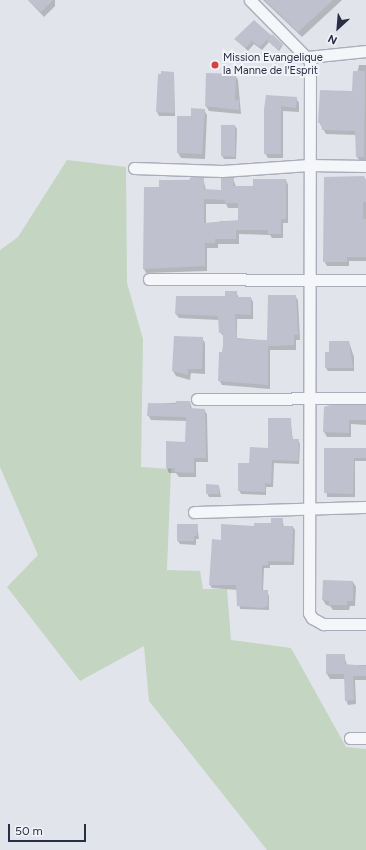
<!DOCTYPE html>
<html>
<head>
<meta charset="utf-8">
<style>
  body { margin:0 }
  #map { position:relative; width:366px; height:850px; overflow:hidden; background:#e2e4eb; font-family:Figtree,sans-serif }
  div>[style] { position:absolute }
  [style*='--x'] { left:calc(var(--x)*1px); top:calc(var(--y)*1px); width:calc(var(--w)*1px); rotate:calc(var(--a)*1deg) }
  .green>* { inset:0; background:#c4d5c2 }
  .shadow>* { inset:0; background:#0003 }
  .building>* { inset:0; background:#bfc2ce }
  .roads { filter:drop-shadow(1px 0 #aaadb9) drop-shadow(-1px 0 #aaadb9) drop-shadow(0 1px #aaadb9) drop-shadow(0 -1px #aaadb9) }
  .minor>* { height:11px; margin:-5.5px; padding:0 5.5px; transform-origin:5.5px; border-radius:5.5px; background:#f5f6f9 }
  .dots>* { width:11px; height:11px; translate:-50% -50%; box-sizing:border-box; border:2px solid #f2f3f8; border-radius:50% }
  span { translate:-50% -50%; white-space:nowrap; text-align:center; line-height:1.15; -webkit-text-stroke:4px #f2f3f8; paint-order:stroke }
  .poi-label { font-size:11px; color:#292e44 }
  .left { translate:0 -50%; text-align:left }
  .north { position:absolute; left:318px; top:8px; width:40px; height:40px; -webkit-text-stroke:3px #f2f3f8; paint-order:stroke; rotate:206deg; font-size:11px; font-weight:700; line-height:16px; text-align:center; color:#292e44 }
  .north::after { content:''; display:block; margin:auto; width:14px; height:18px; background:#292e44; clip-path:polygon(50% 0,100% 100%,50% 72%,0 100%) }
  .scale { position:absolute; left:8px; top:824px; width:78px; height:18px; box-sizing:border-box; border:2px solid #292e44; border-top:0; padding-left:5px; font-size:12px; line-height:14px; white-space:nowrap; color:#292e44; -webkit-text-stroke:3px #f2f3f8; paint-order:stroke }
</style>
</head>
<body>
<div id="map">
  <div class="green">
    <i style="clip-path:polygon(67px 160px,126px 167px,127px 283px,143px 339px,141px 467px,171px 469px,167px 570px,200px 571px,203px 589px,227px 589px,231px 640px,291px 648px,346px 747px,366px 749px,366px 850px,267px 850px,149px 701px,144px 646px,80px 681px,7px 587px,38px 555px,0 467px,0 250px,18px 237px)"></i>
  </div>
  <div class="shadow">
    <i style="clip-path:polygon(28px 0,55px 0,55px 6px,44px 17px)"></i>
    <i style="clip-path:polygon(263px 0,342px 0,302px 37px)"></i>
    <i style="clip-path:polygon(270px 35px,283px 45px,279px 51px,269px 42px,262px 50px,254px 44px,248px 51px,236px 39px)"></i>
    <i style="clip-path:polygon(359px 65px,366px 65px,366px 161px,360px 161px,357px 157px,357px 135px,326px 134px,319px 122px,353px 92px)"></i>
    <i style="clip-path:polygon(174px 73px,175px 116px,159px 116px,157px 112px,159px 75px)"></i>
    <i style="clip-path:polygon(235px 75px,238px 80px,241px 114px,209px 111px,206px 106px)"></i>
    <i style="clip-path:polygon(296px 98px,299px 103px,299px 112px,283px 111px,283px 158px,268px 158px,265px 153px,265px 109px)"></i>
    <i style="clip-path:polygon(204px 110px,207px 115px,205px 159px,181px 158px,178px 153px,178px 117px,192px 117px)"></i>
    <i style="clip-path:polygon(222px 126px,235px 126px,237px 129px,236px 159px,224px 159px,222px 156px)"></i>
    <i style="clip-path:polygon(evenodd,203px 178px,206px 190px,222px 191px,233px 178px,236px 187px,254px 187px,286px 180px,288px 185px,288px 223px,283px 223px,283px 238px,272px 238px,270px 235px,239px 234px,239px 244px,218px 244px,218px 248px,207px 248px,207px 271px,146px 273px,144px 269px,160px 188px,203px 178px,206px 204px,226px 204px,228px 208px,239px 208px,239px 221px,220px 221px,220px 224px,206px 224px,206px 204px)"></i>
    <i style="clip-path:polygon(366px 181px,366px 261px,349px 261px,349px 266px,327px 266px,324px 261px)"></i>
    <i style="clip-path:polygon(236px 292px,239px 298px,251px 298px,253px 302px,253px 319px,237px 319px,237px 338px,268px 341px,295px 296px,298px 300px,300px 340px,296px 340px,296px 350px,270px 350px,270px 389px,222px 385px,219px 380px,224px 337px,220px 332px,219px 320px,179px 318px,176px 314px)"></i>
    <i style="clip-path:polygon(202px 338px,205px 343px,205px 374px,191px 373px,190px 380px,176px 376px,173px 371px)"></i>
    <i style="clip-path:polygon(349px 342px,354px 357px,354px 371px,328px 371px,326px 368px,330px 353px)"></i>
    <i style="clip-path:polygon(190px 402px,192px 409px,204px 410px,207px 414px,208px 462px,196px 462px,196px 477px,179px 477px,176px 473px,169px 473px,167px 468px,186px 443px,186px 421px,151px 420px,148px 415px,149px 404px)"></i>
    <i style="clip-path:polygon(366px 405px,366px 425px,351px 424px,351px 437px,327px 437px,324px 432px,325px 408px)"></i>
    <i style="clip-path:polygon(290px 419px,293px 440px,298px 440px,300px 444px,299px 464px,274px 463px,273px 487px,266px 487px,266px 495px,241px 494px,239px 490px,250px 464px,269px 449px)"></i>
    <i style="clip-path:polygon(325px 449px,366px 450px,366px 461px,355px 461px,355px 497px,327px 497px)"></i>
    <i style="clip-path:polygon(219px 486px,221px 497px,209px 497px,207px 493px)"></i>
    <i style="clip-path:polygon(282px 519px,284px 527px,293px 527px,295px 530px,294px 565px,270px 565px,270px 568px,264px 568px,263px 591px,269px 595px,269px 610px,240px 609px,238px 590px,212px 588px,210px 585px,222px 541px,255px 527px,272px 524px)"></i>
    <i style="clip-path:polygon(197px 525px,199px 539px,196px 539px,196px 545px,180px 544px,178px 541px)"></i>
    <i style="clip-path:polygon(353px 582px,356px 587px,355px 606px,350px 606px,349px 610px,333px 610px,330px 606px,326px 605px,323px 600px)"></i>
    <i style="clip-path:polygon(327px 655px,344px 655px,347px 665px,366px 665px,366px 680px,355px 680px,356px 704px,348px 705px,346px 700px,345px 679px,330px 679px,327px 674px)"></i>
  </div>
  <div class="building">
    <i style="clip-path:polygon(28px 0,53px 0,41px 12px)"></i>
    <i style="clip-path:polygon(265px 0,333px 0,298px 32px)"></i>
    <i style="clip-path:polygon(254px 20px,271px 35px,260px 47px,252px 41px,245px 48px,234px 39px)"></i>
    <i style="clip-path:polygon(272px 34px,283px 44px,278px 50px,267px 40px)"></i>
    <i style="clip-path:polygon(161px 71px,174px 72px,174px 113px,156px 112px,158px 74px,161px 74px)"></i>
    <i style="clip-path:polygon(353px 71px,365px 71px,364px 157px,356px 157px,355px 131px,322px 130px,321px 123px,318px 123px,320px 90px,352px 91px)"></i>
    <i style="clip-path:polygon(206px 73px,236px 74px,235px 100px,239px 100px,239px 110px,205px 106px)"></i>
    <i style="clip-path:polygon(266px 95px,297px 97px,296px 108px,281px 106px,281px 154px,264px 154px,264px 109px)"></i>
    <i style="clip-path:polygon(191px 108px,205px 109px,202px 154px,177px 153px,177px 116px,191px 116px)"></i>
    <i style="clip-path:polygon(221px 125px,235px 125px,235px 157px,221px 156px)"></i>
    <i style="clip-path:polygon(364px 176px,366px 180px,366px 202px,363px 202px,363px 219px,366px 219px,366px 257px,347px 257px,347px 262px,323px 262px,324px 177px)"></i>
    <i style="clip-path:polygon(evenodd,191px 177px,204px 177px,204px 189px,221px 190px,221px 178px,234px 177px,233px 186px,253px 186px,253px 179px,286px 179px,286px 219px,281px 219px,281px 234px,268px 234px,268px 230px,236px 230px,236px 239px,215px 239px,215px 243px,205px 243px,205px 266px,143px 269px,144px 187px,159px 187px,159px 180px,189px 180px,191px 177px,204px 199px,225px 200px,225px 203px,238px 203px,238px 220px,204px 223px,204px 199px)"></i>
    <i style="clip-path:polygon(225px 291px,237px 291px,237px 297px,251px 297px,251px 315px,235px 314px,237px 339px,267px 340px,268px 295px,296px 295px,298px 335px,294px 335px,294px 345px,268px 346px,268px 385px,218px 381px,219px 352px,223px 352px,223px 333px,219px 333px,218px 316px,175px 314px,176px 296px,225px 296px)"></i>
    <i style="clip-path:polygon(174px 336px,203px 337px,202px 369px,188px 369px,188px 375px,172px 371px)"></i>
    <i style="clip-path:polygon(329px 341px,349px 341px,353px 368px,325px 368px,325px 352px,329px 352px)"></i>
    <i style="clip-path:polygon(176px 401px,190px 401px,190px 408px,205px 409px,206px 458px,194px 458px,194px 473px,175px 472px,175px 468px,166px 468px,166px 441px,185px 442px,186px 417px,147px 416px,148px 403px,176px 404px)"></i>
    <i style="clip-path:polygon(330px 405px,366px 405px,366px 420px,349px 420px,349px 433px,323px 432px,324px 407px)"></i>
    <i style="clip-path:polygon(268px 418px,291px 418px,292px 439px,299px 439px,298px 461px,272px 460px,271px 484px,265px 483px,265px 492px,238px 491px,238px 463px,249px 463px,250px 447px,268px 448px)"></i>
    <i style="clip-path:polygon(324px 448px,366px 448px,366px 458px,354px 458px,353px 494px,324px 493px)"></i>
    <i style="clip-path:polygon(206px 484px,219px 485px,219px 494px,206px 494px)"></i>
    <i style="clip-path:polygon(271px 518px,283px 518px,282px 526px,293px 526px,292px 562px,268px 561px,268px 565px,262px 565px,262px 590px,268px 590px,268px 606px,262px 608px,237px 606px,236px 585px,209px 585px,212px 539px,221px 540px,221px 524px,254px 526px,254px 523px,271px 523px)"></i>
    <i style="clip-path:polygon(177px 524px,198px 524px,197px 536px,194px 536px,194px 541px,177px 541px)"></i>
    <i style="clip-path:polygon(323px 580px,353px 581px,353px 601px,347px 601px,347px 605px,329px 605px,329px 601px,322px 600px)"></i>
    <i style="clip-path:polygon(326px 654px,345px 654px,345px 664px,366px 666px,366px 676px,353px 676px,354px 700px,345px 701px,344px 674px,326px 674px)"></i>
  </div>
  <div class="roads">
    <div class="minor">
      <i style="--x:250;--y:0;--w:86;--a:45.5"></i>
      <i style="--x:310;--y:61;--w:552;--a:90.1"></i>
      <i style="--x:309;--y:613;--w:6;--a:59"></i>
      <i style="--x:312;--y:618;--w:13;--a:29"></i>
      <i style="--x:323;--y:624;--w:43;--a:0"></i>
      <i style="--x:308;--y:57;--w:58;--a:-5.9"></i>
      <i style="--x:134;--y:168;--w:88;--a:2"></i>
      <i style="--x:222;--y:171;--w:87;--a:-3.9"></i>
      <i style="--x:309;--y:165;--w:57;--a:1"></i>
      <i style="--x:149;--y:279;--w:217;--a:0.3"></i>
      <i style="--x:197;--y:399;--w:169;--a:-0.3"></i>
      <i style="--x:194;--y:512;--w:172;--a:-1.7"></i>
      <i style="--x:350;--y:738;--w:16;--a:0"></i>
    </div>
  </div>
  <div class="dots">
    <i style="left:215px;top:65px;background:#d74140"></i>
  </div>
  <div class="poi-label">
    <span class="left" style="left:223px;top:65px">Mission Evangelique<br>la Manne de l'Esprit</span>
  </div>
  <div class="north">N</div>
  <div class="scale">50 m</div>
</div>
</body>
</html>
